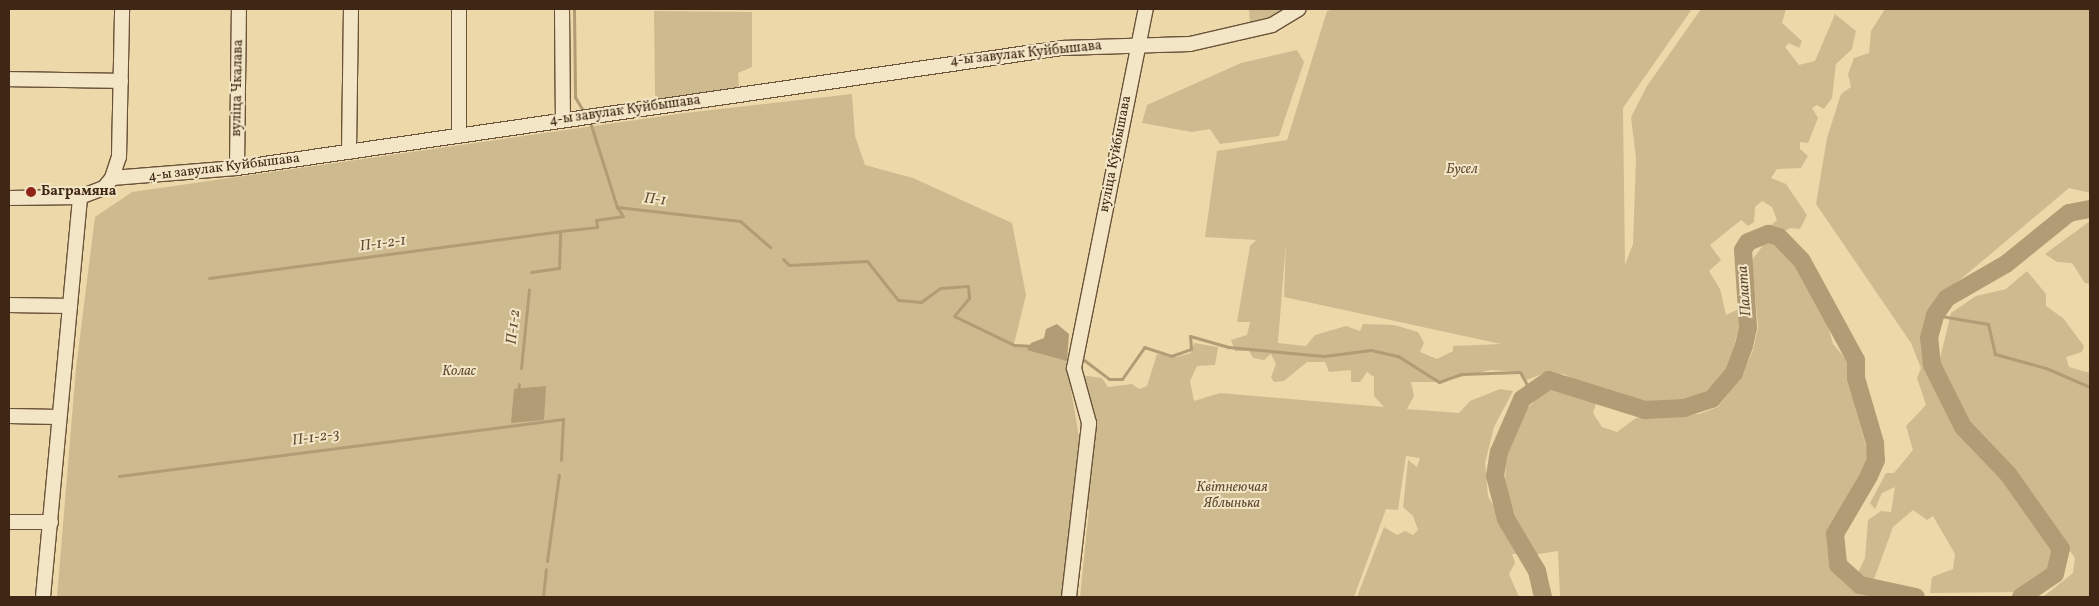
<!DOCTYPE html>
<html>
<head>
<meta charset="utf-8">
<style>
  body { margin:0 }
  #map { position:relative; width:2099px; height:606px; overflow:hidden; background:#ecd8a8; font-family:Vollkorn,serif }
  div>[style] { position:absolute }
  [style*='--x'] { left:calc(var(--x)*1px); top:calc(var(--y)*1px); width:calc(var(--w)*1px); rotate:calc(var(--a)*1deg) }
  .green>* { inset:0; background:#ceba8f }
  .water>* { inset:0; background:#b19c76 }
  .stream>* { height:3px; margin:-1.5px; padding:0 1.5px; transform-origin:1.5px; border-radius:1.5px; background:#b19c76 }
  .river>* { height:18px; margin:-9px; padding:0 9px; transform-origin:9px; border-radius:9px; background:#b19c76 }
  .roads { filter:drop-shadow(1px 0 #6a533a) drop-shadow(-1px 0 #6a533a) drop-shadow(0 1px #6a533a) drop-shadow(0 -1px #6a533a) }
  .minor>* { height:14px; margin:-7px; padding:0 7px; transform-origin:7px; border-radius:7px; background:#f3e6c6 }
  .dots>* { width:14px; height:14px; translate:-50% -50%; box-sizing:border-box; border:2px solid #f3e6c6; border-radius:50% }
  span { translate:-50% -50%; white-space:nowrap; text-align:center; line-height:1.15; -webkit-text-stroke:4px #f3e6c6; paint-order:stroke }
  .street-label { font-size:14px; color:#3e2715 }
  .park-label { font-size:14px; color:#624c34; font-style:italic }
  .poi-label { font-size:14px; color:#3e2715; font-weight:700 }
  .left { translate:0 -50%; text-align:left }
  .water-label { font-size:15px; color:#604a32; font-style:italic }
  .frame { position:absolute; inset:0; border:10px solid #3e2715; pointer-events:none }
</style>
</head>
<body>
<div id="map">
  <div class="green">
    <i style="clip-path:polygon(1249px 9px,1292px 9px,1271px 20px,1250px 24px)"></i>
    <i style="clip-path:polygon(evenodd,1335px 9px,1692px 9px,1623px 108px,1625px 265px,1633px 244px,1636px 158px,1631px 117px,1647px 86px,1701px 9px,1786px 9px,1782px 23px,1802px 41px,1799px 48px,1789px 43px,1785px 47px,1799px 65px,1815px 61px,1835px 14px,1856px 31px,1852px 49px,1836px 64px,1832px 98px,1824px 109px,1817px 105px,1812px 108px,1818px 118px,1808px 143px,1800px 142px,1800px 149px,1808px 156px,1801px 168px,1777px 169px,1771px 178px,1786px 184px,1807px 215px,1800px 229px,1790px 228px,1773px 238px,1769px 227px,1777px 220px,1772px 207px,1762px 201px,1755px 207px,1754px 222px,1748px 226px,1741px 220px,1710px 245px,1721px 260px,1709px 271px,1720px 289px,1726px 315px,1739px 309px,1740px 321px,1729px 369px,1709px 392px,1683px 402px,1645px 405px,1603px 396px,1564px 374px,1545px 373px,1524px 381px,1520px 372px,1491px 370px,1439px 382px,1411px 382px,1414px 396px,1407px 409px,1459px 413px,1470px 401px,1500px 389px,1513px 391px,1494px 427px,1485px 463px,1488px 496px,1519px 554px,1512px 554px,1515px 563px,1509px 574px,1519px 597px,1357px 597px,1384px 527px,1397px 535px,1405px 531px,1413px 535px,1418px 530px,1413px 516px,1403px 507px,1408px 460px,1417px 467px,1420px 458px,1406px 456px,1398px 510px,1386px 509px,1354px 597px,1080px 597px,1089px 509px,1083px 506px,1091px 433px,1097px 428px,1080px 375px,1102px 378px,1108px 387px,1132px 384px,1139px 389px,1147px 386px,1157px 354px,1177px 357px,1191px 353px,1194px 343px,1218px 347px,1215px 365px,1197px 366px,1190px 381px,1194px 401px,1220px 393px,1384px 407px,1374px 396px,1374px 377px,1367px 372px,1360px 382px,1351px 382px,1351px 370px,1329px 372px,1325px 362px,1307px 362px,1284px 381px,1274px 382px,1271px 377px,1276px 364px,1271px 354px,1264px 360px,1253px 358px,1249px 351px,1235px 351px,1231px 340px,1247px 335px,1250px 322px,1237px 322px,1250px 246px,1256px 240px,1205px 237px,1217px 151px,1287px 140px,1327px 11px,1335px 9px,1286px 241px,1284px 297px,1501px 344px,1453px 346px,1453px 351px,1437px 359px,1420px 352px,1424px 343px,1418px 332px,1394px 325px,1363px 324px,1360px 331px,1346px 326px,1315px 335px,1306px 346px,1278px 343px,1286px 241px)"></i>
    <i style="clip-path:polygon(1885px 9px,2090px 9px,2090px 193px,2069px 188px,1936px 300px,1923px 335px,1939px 397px,1958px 433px,2005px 483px,2055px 551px,2049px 573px,2017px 592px,1930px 593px,1932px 577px,1953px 569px,1955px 554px,1933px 516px,1927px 520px,1913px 510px,1893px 527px,1873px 582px,1856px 577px,1865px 558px,1868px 520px,1881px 511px,1891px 512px,1895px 487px,1882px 493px,1875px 509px,1870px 503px,1886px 473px,1894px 473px,1913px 450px,1906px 426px,1926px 405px,1917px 378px,1921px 368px,1911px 343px,1816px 204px,1827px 138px,1841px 94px,1851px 87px,1848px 74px,1854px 58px,1869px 53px,1871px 31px)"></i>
    <i style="clip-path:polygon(654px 11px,752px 12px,752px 67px,738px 73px,739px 89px,660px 100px,655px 95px)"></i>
    <i style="clip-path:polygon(1297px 50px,1304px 62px,1279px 136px,1220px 144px,1210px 129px,1192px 132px,1142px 123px,1147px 105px,1241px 63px)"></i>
    <i style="clip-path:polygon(852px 94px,855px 136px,865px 165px,913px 178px,1012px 223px,1026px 295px,1014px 344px,1064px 349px,1081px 449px,1061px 597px,57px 597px,76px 368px,95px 217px,132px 192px,685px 113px)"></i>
    <i style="clip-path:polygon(2090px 221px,2090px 284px,2085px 283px,2072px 263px,2057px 262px,2045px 254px)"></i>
    <i style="clip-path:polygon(1764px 244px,1778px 244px,1797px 265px,1825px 315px,1833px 344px,1849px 363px,1848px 379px,1869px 458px,1836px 518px,1827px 546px,1831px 568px,1843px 582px,1876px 597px,1560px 597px,1558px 551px,1532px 555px,1511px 515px,1505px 488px,1506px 457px,1522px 414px,1547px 388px,1565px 388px,1596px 404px,1593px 413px,1602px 427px,1617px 432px,1636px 418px,1699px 414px,1718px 407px,1742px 376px,1753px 350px,1758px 327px,1752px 260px)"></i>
    <i style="clip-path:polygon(2027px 271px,2046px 294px,2046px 306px,2063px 318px,2084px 346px,2082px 352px,2066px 357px,2069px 367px,2090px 373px,2090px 597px,2043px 597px,2073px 573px,2075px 558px,2017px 473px,1977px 438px,1939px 363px,1951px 313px,1976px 296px,2006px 289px)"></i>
  </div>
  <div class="water">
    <i style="clip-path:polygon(1057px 324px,1069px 334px,1067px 361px,1027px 350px,1031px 343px,1044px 338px,1046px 329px)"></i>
    <i style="clip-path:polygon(546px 386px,544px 420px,511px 423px,514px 389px)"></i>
  </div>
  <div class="stream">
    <i style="--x:574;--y:9;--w:88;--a:89.3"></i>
    <i style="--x:575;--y:97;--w:16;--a:60"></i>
    <i style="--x:590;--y:122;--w:89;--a:72.4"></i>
    <i style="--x:617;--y:207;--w:124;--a:6.5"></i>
    <i style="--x:740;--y:221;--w:40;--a:41"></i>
    <i style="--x:783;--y:259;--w:8;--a:45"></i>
    <i style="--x:789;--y:265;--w:78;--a:-2.9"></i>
    <i style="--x:867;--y:261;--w:50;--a:51.5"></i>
    <i style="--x:898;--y:300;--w:23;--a:5"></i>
    <i style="--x:921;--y:302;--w:24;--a:-36"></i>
    <i style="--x:940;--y:288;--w:28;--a:-4"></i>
    <i style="--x:968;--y:286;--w:12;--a:85"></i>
    <i style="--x:969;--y:298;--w:23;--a:130"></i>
    <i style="--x:954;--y:316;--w:67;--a:25.8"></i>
    <i style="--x:1014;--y:345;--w:19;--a:3"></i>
    <i style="--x:531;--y:272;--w:28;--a:-8"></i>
    <i style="--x:559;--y:268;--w:37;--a:-88"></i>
    <i style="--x:560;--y:231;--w:37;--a:-6"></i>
    <i style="--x:597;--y:227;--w:7;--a:-98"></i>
    <i style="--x:596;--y:220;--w:27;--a:-8"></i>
    <i style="--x:623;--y:216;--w:11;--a:-124"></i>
    <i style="--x:209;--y:278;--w:354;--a:-7.6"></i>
    <i style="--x:1935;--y:315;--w:54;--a:9.6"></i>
    <i style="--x:1988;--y:324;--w:31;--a:77"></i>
    <i style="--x:1995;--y:354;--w:53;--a:15.4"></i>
    <i style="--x:2046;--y:368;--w:48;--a:23.4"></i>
    <i style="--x:1084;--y:360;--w:31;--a:37"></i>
    <i style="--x:1109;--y:379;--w:13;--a:0"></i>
    <i style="--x:1122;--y:379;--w:39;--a:-55"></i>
    <i style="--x:1144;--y:347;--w:28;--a:18"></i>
    <i style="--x:1171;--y:356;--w:21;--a:-19"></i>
    <i style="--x:1191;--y:349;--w:13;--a:-94"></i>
    <i style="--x:1190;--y:336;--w:40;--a:16"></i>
    <i style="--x:1228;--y:347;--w:96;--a:5.4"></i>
    <i style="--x:1324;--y:356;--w:47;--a:-7.3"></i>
    <i style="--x:1371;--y:350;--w:28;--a:13"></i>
    <i style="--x:1398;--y:356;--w:49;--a:32.4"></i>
    <i style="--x:1439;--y:382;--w:23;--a:-20"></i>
    <i style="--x:1461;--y:374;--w:59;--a:-1.9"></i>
    <i style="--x:1520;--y:372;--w:21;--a:61"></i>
    <i style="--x:521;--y:368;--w:79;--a:-84.2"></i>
    <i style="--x:518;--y:392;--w:8;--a:-83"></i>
    <i style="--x:119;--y:476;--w:448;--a:-7.3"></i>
    <i style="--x:563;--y:419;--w:41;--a:92.8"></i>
    <i style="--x:547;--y:561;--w:87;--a:-82.1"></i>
    <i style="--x:543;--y:597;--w:28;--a:-84"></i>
  </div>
  <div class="river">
    <i style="--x:1543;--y:597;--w:27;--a:-103"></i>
    <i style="--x:1537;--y:571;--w:61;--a:-120.8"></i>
    <i style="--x:1506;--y:519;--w:44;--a:-104.3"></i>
    <i style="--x:1495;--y:476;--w:24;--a:-81"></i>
    <i style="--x:1499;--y:452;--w:58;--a:-66.5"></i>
    <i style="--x:1522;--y:399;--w:33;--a:-35"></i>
    <i style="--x:1549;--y:380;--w:101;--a:17.4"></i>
    <i style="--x:1645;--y:410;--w:39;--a:-3"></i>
    <i style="--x:1684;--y:408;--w:29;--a:-18"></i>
    <i style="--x:1712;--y:399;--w:34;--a:-50"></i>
    <i style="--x:1734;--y:373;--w:29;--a:-70"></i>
    <i style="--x:1744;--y:346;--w:19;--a:-78"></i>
    <i style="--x:1748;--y:327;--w:77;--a:-93.7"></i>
    <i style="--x:1743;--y:250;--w:9;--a:-58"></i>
    <i style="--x:1748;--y:242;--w:22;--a:-22"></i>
    <i style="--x:1768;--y:234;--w:11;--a:15"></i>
    <i style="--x:1779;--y:237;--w:33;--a:46"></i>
    <i style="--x:1802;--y:261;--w:113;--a:61.4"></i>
    <i style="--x:1856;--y:360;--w:18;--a:90"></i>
    <i style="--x:1856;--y:378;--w:68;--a:73.7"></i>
    <i style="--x:1875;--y:443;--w:17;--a:87"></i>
    <i style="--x:1876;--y:460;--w:17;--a:114"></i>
    <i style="--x:1869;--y:476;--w:67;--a:120.4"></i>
    <i style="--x:1835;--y:534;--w:31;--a:84"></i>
    <i style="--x:1838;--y:565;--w:30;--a:42"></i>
    <i style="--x:1860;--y:585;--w:57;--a:12.1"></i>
    <i style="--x:2021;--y:597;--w:41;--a:-34.1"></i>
    <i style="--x:2055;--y:574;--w:26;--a:-77"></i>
    <i style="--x:2061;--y:549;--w:92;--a:-125.2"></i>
    <i style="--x:2008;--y:474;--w:65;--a:-133.8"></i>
    <i style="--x:1963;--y:427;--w:69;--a:-116.6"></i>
    <i style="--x:1932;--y:365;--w:27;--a:-96"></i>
    <i style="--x:1929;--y:338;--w:24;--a:-75"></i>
    <i style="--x:1935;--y:315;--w:21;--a:-55"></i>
    <i style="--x:1947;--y:298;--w:68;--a:-30"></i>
    <i style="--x:2006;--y:264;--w:81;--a:-39"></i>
    <i style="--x:2069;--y:213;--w:21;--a:-11"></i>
  </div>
  <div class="roads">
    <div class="minor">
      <i style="--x:562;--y:9;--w:111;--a:89.5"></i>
      <i style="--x:9;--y:79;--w:112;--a:1"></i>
      <i style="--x:459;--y:135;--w:126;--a:-90"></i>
      <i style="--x:349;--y:152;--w:143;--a:-89.2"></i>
      <i style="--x:237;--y:168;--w:159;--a:-89.3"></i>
      <i style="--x:112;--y:178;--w:125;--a:-4.6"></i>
      <i style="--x:237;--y:168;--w:834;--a:-8.28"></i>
      <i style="--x:1062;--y:48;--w:128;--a:-1.8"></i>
      <i style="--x:1190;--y:44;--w:84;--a:-13"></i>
      <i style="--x:1272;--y:25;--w:31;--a:-31"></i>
      <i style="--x:9;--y:198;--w:71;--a:-0.8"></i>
      <i style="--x:80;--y:197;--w:26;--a:-21"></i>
      <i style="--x:104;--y:188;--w:13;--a:-51"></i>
      <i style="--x:112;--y:178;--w:22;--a:-72"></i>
      <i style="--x:119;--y:157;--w:148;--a:-88.8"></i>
      <i style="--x:9;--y:305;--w:61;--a:0.9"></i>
      <i style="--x:9;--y:416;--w:49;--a:1.2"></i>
      <i style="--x:9;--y:522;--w:42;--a:0"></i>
      <i style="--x:43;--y:597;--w:402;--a:-84.7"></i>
      <i style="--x:1069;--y:597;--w:175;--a:-83.4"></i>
      <i style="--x:1089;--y:423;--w:57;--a:-105.3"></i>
      <i style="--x:1074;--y:368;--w:366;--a:-78.7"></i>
    </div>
  </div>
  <div class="dots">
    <i style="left:31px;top:192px;background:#8f2418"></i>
  </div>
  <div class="street-label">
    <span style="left:1026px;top:54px;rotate:-6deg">4-ы завулак Куйбышава</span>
    <span style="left:238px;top:88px;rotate:-89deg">вуліца Чкалава</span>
    <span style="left:625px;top:111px;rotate:-8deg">4-ы завулак Куйбышава</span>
    <span style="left:1116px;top:154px;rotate:-79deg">вуліца Куйбышава</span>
    <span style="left:224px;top:168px;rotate:-7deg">4-ы завулак Куйбышава</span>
  </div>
  <div class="park-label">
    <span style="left:1462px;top:170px">Бусел</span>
    <span style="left:459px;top:372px">Колас</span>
    <span style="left:1232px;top:496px">Квітнеючая<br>Яблынька</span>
  </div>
  <div class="poi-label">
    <span class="left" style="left:41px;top:192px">Баграмяна</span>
  </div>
  <div class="water-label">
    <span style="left:655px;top:200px;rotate:6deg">П-1</span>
    <span style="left:383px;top:244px;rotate:-8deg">П-1-2-1</span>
    <span style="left:1745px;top:291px;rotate:-94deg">Палата</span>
    <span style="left:514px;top:327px;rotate:-84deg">П-1-2</span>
    <span style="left:316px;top:438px;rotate:-8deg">П-1-2-3</span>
  </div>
  <div class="frame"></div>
</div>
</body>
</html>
